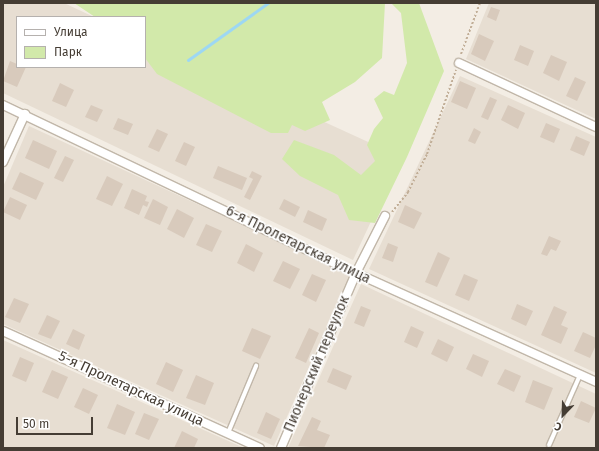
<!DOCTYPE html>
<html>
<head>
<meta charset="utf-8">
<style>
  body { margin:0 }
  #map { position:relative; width:599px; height:451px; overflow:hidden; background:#f3ede4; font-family:"Fira Sans",sans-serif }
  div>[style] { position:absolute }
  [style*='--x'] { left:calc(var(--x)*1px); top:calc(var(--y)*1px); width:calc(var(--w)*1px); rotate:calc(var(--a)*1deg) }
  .residential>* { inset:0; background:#e7ded2 }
  .green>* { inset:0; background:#d2e9aa }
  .stream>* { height:3px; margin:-1.5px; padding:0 1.5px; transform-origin:1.5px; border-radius:1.5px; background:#9dd7f3 }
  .building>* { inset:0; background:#d8cabc }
  .path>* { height:2px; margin-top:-1px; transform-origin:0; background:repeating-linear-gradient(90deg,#c1ae97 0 2px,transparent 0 4px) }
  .roads { filter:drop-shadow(1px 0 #c1b7a9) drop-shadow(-1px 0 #c1b7a9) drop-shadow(0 1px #c1b7a9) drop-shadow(0 -1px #c1b7a9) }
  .service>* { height:4px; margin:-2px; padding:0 2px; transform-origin:2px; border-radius:2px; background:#fff }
  .minor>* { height:8px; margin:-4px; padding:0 4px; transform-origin:4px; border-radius:4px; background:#fff }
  span { translate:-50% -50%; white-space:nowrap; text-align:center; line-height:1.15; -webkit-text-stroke:3.5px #fff; paint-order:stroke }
  .street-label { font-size:14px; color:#453d34 }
  .frame { position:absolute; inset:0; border:4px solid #453d34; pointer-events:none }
  .legend { position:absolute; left:16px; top:16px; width:130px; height:52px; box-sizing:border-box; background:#fff; border:1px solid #b5b1ae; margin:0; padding:5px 7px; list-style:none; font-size:12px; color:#453d34 }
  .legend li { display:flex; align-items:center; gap:8px; height:20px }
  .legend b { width:20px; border:1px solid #b5b1ae }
  .north { position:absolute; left:543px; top:395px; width:40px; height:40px; -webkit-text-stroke:3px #fff; paint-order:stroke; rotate:203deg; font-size:11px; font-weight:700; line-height:16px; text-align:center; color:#453d34 }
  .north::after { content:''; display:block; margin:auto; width:14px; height:18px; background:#453d34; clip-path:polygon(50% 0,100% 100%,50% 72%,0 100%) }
  .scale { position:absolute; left:16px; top:417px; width:77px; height:18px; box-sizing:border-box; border:2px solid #453d34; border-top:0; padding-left:5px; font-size:12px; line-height:14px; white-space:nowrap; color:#453d34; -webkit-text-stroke:3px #fff; paint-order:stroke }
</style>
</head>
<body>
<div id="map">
  <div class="residential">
    <i style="clip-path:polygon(3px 3px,64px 3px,94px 17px,17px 17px,17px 67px,145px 67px,145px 40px,401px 157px,353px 260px,3px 93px)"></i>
    <i style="clip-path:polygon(489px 3px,596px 3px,596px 119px,466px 59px)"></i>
    <i style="clip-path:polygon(460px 76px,596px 137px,596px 373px,369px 269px)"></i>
    <i style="clip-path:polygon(29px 126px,350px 275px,274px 446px,3px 324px,3px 187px)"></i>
    <i style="clip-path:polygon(361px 284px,596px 394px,596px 448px,288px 448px)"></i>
    <i style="clip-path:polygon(3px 340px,244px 448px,3px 448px)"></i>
  </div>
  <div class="green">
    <i style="clip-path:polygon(74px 3px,385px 3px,382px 58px,355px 82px,322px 102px,330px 120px,305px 131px,292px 125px,288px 133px,271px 133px,157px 74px,145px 58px,145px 17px,95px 17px)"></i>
    <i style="clip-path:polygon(391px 3px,419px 3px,444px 71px,407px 157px,375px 223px,349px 220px,338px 195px,300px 176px,282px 159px,294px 140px,334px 155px,361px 175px,375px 161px,367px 145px,374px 129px,383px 118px,374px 99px,384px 91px,394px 95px,407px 63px,401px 13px)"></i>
  </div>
  <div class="stream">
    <i style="--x:188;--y:60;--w:98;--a:-35.5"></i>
  </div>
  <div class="building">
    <i style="clip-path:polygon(491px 7px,500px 10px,496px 21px,487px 17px)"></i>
    <i style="clip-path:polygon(479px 34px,494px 41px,485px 61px,471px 54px)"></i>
    <i style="clip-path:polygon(520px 45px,534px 51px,528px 66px,514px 60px)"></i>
    <i style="clip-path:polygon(551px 55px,567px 62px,559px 81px,543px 73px)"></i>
    <i style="clip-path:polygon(10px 61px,17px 64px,17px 67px,26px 67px,17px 87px,3px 81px)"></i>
    <i style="clip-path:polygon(575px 77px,586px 82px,577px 101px,566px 96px)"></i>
    <i style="clip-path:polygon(460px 81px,476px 88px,467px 109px,451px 102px)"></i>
    <i style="clip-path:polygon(60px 83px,74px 90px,66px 107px,52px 101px)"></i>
    <i style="clip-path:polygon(490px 97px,497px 100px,488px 120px,481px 117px)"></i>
    <i style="clip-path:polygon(91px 105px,103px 110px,97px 122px,85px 117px)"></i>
    <i style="clip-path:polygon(508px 105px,525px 113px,518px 129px,501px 120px)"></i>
    <i style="clip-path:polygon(118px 118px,133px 124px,128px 135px,113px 129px)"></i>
    <i style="clip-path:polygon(546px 123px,560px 129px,554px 143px,540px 137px)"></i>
    <i style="clip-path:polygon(474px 128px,481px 132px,475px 144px,468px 141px)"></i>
    <i style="clip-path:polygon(157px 129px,168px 134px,159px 152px,148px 147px)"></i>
    <i style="clip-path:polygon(576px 136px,590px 142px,584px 156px,570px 150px)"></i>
    <i style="clip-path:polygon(33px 140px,57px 151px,49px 169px,25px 158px)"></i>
    <i style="clip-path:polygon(184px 142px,195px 147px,186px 166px,175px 161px)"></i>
    <i style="clip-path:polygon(65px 156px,74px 160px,63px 182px,54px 178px)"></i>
    <i style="clip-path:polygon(218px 166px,247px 178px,242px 190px,213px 178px)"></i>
    <i style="clip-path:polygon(252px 171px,262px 176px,250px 200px,244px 197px,253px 179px,249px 177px)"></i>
    <i style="clip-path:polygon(20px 172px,44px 183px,36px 200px,12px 189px)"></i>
    <i style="clip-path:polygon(107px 176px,123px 184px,112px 206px,96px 199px)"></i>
    <i style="clip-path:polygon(132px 189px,147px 196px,145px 201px,149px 202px,147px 207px,143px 205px,139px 215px,124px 208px)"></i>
    <i style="clip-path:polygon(10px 197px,27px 205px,20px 220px,3px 212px)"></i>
    <i style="clip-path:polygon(153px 199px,168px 207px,160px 225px,144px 218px)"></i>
    <i style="clip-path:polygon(284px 199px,300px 207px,295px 217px,279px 209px)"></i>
    <i style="clip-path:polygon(405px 205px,422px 213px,414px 229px,398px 222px)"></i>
    <i style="clip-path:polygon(177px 209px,194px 218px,184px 238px,167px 229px)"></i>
    <i style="clip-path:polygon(308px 210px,327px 219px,322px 231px,303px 222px)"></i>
    <i style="clip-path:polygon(206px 224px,222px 231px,212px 252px,196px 245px)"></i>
    <i style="clip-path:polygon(549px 236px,561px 241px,556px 251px,551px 249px,547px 256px,541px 254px)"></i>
    <i style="clip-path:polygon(388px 243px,398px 247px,393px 262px,382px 258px)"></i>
    <i style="clip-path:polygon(246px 244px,263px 253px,254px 272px,237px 263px)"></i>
    <i style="clip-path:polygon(438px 252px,450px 258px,437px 287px,425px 282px)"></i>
    <i style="clip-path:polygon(283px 261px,300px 269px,290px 289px,273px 281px)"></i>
    <i style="clip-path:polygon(312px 274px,326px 280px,316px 302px,302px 295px)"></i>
    <i style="clip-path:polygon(464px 274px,478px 280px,469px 301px,455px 295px)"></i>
    <i style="clip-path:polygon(14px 298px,29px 304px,20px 323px,5px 317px)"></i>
    <i style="clip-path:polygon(517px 304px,533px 311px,526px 326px,511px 319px)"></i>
    <i style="clip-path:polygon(361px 306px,371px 310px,364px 327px,354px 323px)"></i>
    <i style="clip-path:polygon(554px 306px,567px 312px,561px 325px,568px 328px,561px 344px,541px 335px)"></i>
    <i style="clip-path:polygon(47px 315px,60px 321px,51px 339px,38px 334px)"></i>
    <i style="clip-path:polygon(411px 326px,424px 332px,417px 348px,404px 342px)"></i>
    <i style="clip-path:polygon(252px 328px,271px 336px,260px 359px,242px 351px)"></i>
    <i style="clip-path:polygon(309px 328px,319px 333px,306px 363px,295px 358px)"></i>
    <i style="clip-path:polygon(73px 329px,85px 335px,79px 350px,66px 344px)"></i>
    <i style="clip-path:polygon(583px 332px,596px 338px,596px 345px,590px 358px,574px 351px)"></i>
    <i style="clip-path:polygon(438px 339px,454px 347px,447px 362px,431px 354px)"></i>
    <i style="clip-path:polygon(473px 354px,489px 361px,482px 377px,466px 369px)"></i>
    <i style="clip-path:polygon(20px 357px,34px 363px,26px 382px,12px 376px)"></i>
    <i style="clip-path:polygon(166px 362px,183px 370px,173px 392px,156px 384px)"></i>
    <i style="clip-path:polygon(333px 368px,352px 376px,346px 390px,327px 382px)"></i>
    <i style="clip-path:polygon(505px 369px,521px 376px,514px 392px,497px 384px)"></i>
    <i style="clip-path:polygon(52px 370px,68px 377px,58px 399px,42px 392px)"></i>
    <i style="clip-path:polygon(196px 375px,214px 383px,205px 405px,186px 398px)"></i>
    <i style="clip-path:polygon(533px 380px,553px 388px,544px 410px,525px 402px)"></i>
    <i style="clip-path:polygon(83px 388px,98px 395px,89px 414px,74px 407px)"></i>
    <i style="clip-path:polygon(581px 401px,596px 408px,589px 423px,574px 417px)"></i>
    <i style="clip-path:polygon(117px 404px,135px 412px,125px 435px,107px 428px)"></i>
    <i style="clip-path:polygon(266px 412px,280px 419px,271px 439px,257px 433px)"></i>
    <i style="clip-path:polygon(144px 413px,159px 419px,149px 440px,135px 434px)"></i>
    <i style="clip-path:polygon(312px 417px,321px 421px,317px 430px,330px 435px,324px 448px,298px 446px)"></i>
    <i style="clip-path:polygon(182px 431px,198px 439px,194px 448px,174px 448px)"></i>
  </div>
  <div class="path">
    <i style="--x:461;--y:54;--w:54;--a:-69.6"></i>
    <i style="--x:392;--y:212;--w:26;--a:-51"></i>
    <i style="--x:408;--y:192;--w:42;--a:-63.4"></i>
    <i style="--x:427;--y:154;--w:89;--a:-71"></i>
  </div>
  <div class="roads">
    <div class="service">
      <i style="--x:228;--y:433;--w:73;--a:-67.3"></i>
      <i style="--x:549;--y:445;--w:77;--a:-66.1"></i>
    </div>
    <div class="minor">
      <i style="--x:459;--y:63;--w:151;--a:25"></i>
      <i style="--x:3;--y:105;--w:391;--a:25.5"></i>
      <i style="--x:356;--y:273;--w:264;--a:24.4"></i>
      <i style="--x:3;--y:162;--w:53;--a:-65.4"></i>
      <i style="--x:3;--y:331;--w:282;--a:24.5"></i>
      <i style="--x:281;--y:448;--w:190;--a:-66.8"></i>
      <i style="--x:356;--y:273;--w:64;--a:-63"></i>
    </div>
  </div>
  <div class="street-label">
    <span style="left:298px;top:245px;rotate:26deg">6-я Пролетарская улица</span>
    <span style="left:317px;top:364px;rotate:-67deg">Пионерский переулок</span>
    <span style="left:131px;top:389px;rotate:25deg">5-я Пролетарская улица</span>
  </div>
  <div class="frame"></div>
  <ul class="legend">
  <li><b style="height:5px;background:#fff"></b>Улица</li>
  <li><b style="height:11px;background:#d2e9aa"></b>Парк</li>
  </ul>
  <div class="north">С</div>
  <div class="scale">50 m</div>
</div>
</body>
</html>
